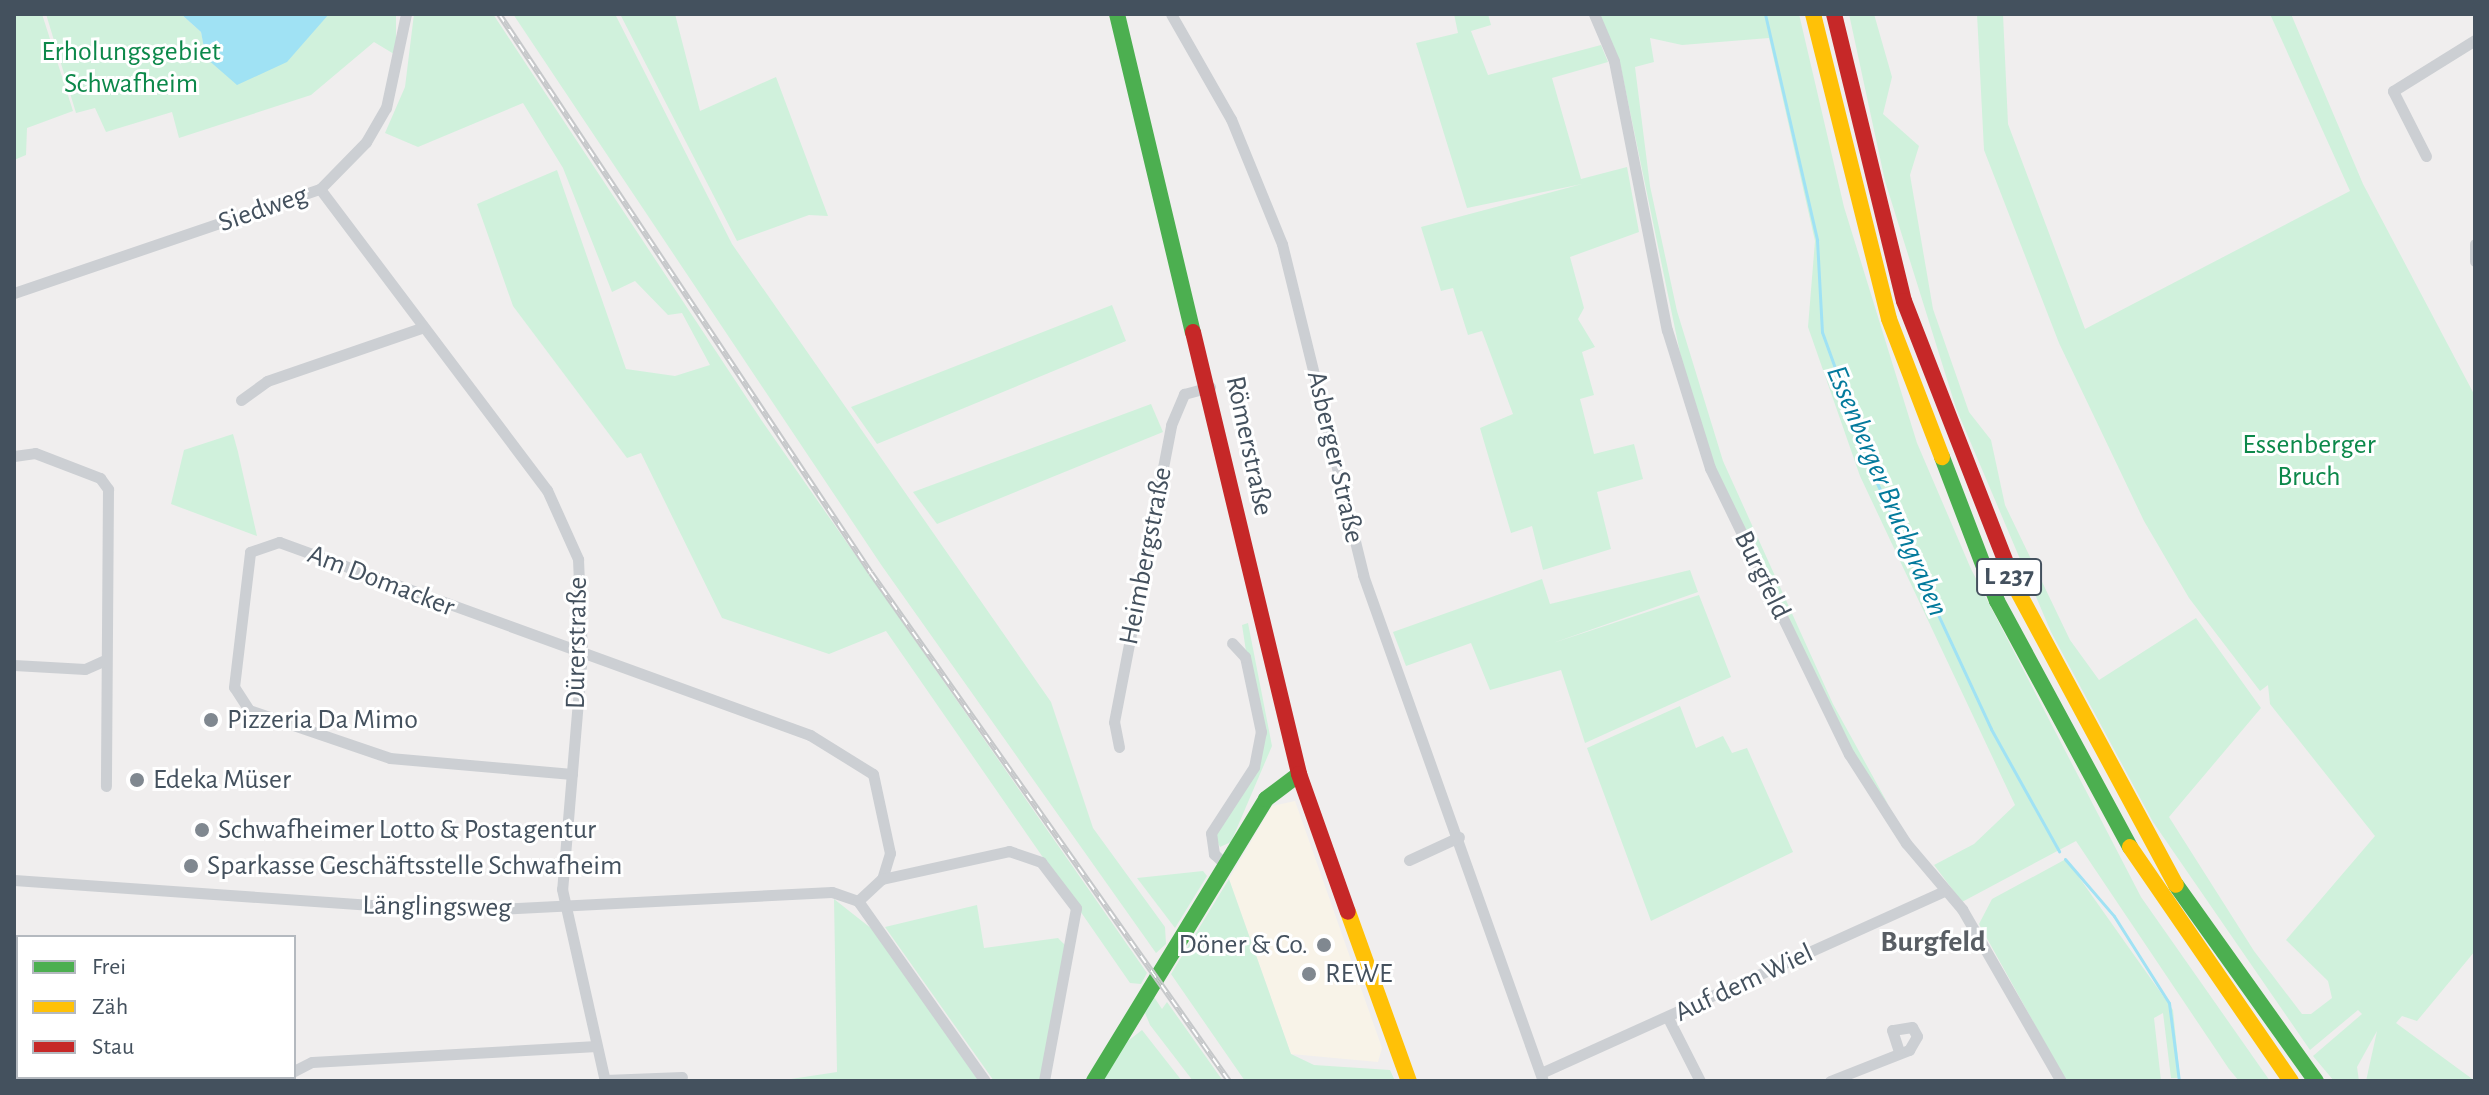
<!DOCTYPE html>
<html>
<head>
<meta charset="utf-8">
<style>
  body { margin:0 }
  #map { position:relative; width:2489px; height:1095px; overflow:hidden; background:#f0eeee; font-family:"Alegreya Sans",sans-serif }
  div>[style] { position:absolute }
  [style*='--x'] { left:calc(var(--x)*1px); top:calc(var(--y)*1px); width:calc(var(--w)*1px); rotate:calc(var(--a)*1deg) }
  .commercial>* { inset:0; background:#f8f3e8 }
  .green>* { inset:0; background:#d0f1dc }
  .water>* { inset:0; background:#a0e2f4 }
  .stream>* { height:3px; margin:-1.5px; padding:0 1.5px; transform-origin:1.5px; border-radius:1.5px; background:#a0e2f4 }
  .street>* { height:11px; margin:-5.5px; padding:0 5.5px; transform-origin:5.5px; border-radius:5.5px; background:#cccfd3 }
  .fast>* { height:16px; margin:-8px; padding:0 8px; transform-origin:8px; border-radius:8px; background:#4caf50 }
  .slow>* { height:16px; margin:-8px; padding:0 8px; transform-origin:8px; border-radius:8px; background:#ffc107 }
  .jam>* { height:16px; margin:-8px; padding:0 8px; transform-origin:8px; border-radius:8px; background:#c62828 }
  .rail>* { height:6px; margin-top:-3px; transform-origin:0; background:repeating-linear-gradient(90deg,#fff 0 9px,#c6c8ca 0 18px); box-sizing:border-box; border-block:2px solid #c6c8ca }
  .dots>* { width:22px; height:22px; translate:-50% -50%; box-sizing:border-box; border:4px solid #fff; border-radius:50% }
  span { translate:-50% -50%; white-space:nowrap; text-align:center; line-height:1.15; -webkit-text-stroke:6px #fff; paint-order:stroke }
  .shield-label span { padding:2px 6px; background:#fff; border:2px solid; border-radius:6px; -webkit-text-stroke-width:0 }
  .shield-label { font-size:26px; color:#44515e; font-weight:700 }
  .park-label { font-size:28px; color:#0c884a }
  .street-label { font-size:28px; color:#44515e }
  .poi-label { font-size:28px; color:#44515e }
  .left { translate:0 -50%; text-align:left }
  .right { translate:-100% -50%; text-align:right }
  .water-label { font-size:30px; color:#037a9c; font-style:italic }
  .neighbourhood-label { font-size:30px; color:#595e64; font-weight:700 }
  .frame { position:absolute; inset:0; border:16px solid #44515e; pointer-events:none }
  .legend { position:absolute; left:16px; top:935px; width:280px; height:144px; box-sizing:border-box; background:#fff; border:2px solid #b4b9bf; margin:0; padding:10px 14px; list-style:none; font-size:24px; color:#44515e }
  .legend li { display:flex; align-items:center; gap:16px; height:40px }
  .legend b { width:40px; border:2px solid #b4b9bf }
</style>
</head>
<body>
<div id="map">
  <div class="commercial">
    <i style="clip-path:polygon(1295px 801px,1382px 1048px,1378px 1062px,1291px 1054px,1229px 879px,1272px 806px)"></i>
  </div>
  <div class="green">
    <i style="clip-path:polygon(14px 14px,42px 14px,73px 111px,27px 128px,26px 155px,14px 160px)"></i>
    <i style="clip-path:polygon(46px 14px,181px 14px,201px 32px,207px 58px,329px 14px,396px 14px,396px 42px,394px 54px,374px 42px,311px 95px,179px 138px,172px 112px,106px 132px,95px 108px,76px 113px)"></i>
    <i style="clip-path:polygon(414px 14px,493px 14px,762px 421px,1147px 973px,1141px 984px,1130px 983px,886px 631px,829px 654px,722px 618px,641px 453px,627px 458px,513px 306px,477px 204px,557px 170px,626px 369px,675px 376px,710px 365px,682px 313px,668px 315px,635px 281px,612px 292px,563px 168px,523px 103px,418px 147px,385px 133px,405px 87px)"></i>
    <i style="clip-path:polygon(513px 14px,615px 14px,732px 244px,1051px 702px,1093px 828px,1165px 927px,1166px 944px,1156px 953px,882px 566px)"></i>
    <i style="clip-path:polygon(620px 14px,675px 14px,700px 111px,776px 77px,828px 216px,809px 215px,737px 241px)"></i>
    <i style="clip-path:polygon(1454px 14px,1488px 14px,1491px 25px,1471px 31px,1488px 75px,1601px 45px,1608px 62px,1552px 78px,1581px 179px,1627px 167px,1639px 232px,1570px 257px,1584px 308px,1578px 319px,1595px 347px,1582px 352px,1594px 395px,1580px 399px,1594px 454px,1634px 444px,1643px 479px,1597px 492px,1611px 549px,1543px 570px,1532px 526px,1511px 533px,1480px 428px,1513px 414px,1482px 331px,1468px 335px,1453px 288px,1441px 291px,1421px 227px,1582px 184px,1467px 208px,1416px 43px,1458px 33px)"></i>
    <i style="clip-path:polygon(evenodd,1598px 14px,1799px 14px,1844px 207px,1917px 443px,1971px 569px,2141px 897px,2270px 1081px,2239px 1081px,2229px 1069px,2076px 841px,1962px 902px,1863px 771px,1712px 463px,1690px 401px,1621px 68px,1598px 14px,1650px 38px,1682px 45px,1769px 38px,1815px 241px,1808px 327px,1860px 476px,2015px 805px,1974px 844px,1934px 865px,1888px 804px,1833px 704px,1723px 461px,1677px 311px,1650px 186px,1635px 67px,1654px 62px,1650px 38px)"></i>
    <i style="clip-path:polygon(1849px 14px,1874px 14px,1892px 77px,1883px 114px,1919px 146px,1910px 175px,1933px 309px,1969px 412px,1991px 440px,2005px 505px,2070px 640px,2099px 680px,2196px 618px,2261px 708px,2169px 817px,2254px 951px,2302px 1014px,2311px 1014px,2332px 998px,2328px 981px,2286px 940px,2375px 836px,2270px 704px,2268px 685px,2260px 691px,2189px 598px,2144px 521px,2059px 343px,1984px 150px,1977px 14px,2003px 14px,2008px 124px,2085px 329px,2350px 191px,2270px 14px,2291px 14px,2363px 184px,2475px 396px,2475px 951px,2417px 1021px,2402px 1016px,2396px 1023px,2475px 1081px,2366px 1081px,2377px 1031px,2357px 1067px,2359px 1081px,2334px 1081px,2313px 1056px,2362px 1014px,2358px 1010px,2310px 1050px,2153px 822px,2051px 632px,1956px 408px,1885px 181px)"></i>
    <i style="clip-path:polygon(1112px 305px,1126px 341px,877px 444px,851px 407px)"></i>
    <i style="clip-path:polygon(1151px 404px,1163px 432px,937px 524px,913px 492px)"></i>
    <i style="clip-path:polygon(233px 434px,238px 452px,257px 536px,171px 504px,184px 450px)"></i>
    <i style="clip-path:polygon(1690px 570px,1698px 592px,1553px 643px,1699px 595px,1731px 677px,1585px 743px,1561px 670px,1490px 690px,1471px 643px,1406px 666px,1393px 632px,1542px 579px,1550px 604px)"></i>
    <i style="clip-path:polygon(1248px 623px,1272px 746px,1231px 842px,1220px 847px,1215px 836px,1262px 756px,1242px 625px)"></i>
    <i style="clip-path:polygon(1680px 706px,1696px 748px,1723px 736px,1732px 753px,1747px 748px,1793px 852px,1651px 921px,1587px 748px)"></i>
    <i style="clip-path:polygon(2066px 859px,2173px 1010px,2180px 1078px,2171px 1078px,2163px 1013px,2154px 1018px,2161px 1081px,2066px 1081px,1979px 924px,1992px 899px)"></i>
    <i style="clip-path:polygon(1203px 871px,1207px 876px,1175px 928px,1137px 878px)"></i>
    <i style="clip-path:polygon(1229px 879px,1291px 1054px,1314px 1065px,1390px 1070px,1395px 1081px,1245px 1081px,1171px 974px)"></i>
    <i style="clip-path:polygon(834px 899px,872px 929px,979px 1081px,778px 1081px,837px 1072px)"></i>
    <i style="clip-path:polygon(977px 905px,984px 948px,1058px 938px,1065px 945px,1040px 1081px,994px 1081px,885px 927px)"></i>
    <i style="clip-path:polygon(14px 987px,18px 1077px,94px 1081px,14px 1081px)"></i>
    <i style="clip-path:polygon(1154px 997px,1162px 1009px,1167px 1002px,1223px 1081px,1193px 1081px,1150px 1025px,1145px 1013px)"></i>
    <i style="clip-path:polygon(1142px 1030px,1182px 1081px,1101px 1081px,1124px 1044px)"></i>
  </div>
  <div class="water">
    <i style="clip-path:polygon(181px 14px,329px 14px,287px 62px,237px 85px,206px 58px,201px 32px)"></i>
  </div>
  <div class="stream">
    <i style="--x:1765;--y:14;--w:232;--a:77"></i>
    <i style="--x:1817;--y:240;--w:92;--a:86.9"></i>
    <i style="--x:1822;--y:332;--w:158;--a:70.1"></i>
    <i style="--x:1876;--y:481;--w:273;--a:65.1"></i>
    <i style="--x:1991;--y:729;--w:140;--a:60.9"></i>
    <i style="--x:2065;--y:859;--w:75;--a:49.3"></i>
    <i style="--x:2114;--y:916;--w:103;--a:57.7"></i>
    <i style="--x:2169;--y:1003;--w:79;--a:82.7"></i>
  </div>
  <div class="street">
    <i style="--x:1171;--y:14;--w:121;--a:60.3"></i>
    <i style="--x:1231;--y:119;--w:135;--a:67.8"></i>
    <i style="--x:1282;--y:244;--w:341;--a:76.2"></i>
    <i style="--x:1363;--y:575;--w:537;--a:70.42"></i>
    <i style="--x:1594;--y:14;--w:51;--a:66.9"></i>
    <i style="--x:1614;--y:61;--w:274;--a:78.9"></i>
    <i style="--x:1667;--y:330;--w:145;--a:72.7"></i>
    <i style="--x:1710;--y:468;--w:318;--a:64.1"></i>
    <i style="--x:1849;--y:754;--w:106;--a:57.4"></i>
    <i style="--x:1906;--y:843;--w:87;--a:49.7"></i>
    <i style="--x:1962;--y:909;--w:198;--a:60.1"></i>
    <i style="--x:2426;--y:156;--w:73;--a:-116.9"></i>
    <i style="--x:2393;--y:91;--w:97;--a:-31.9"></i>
    <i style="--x:320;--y:189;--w:377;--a:53"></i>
    <i style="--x:547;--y:490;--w:76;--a:65.8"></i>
    <i style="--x:578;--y:559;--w:94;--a:87.6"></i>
    <i style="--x:582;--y:653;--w:237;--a:94.8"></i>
    <i style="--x:562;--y:889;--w:197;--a:77.4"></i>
    <i style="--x:2475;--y:244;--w:17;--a:90"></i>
    <i style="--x:14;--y:293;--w:323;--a:-18.8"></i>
    <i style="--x:320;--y:189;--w:66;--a:-45.6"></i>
    <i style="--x:366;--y:142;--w:39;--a:-60"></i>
    <i style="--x:386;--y:108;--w:96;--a:-78"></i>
    <i style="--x:241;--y:400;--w:32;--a:-36"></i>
    <i style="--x:267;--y:381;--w:163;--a:-19"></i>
    <i style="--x:14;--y:456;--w:21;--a:-8"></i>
    <i style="--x:35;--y:453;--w:70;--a:21"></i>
    <i style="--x:100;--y:478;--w:14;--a:54"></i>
    <i style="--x:108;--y:489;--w:297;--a:90.4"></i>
    <i style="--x:14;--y:665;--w:71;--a:3.2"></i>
    <i style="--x:85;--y:669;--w:20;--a:-24"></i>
    <i style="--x:1119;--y:747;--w:25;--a:-101"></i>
    <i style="--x:1114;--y:722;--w:302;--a:-79.1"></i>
    <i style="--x:1171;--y:425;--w:34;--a:-67"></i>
    <i style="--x:1184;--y:394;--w:27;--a:-15"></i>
    <i style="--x:572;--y:774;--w:183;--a:-175"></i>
    <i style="--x:390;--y:758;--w:149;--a:-161.2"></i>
    <i style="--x:249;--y:710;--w:27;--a:-123"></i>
    <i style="--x:234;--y:687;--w:136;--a:-83.2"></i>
    <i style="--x:250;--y:552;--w:31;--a:-19"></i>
    <i style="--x:279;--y:542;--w:565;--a:19.97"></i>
    <i style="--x:810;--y:735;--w:74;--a:31.8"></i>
    <i style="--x:873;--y:774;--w:81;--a:77.9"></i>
    <i style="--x:890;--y:853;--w:27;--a:107"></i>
    <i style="--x:1409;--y:860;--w:55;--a:-24.7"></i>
    <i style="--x:1227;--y:866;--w:18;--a:-137"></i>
    <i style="--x:1214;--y:854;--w:21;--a:-98"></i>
    <i style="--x:1211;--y:833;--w:79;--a:-56.9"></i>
    <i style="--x:1254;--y:767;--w:36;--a:-79"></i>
    <i style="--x:1261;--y:732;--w:77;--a:-102"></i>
    <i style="--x:1245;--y:657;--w:19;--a:-133"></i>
    <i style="--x:14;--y:880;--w:444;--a:4"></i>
    <i style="--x:457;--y:911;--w:375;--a:-2.9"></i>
    <i style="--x:832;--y:892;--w:28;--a:19"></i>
    <i style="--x:858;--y:901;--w:220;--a:54.8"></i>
    <i style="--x:858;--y:901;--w:33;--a:-43"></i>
    <i style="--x:882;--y:879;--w:130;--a:-12.4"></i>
    <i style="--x:1009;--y:851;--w:34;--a:19"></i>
    <i style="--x:1041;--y:862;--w:58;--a:52.7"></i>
    <i style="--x:1076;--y:908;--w:176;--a:100.5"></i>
    <i style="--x:1668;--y:1018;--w:71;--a:63.1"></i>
    <i style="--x:294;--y:1071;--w:20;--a:-27"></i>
    <i style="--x:312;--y:1062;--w:285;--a:-3.2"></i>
    <i style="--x:1541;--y:1073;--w:443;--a:-24.3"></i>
    <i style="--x:605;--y:1080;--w:77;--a:-2.2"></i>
    <i style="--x:1830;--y:1081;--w:85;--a:-21.4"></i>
    <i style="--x:1909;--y:1050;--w:16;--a:-60"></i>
    <i style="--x:1917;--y:1036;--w:10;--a:-119"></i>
    <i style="--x:1912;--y:1027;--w:20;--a:171"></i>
    <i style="--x:1892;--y:1030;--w:20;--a:72"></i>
  </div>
  <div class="fast">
    <i style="--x:1117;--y:14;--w:327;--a:76.6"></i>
    <i style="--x:1942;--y:457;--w:154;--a:69.1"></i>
    <i style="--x:1997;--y:601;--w:280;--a:61.6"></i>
    <i style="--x:2176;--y:885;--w:241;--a:54.5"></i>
    <i style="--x:1094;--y:1081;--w:330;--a:-58.6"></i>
    <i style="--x:1266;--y:799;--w:41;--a:-37.1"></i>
  </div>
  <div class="slow">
    <i style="--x:1813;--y:14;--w:314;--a:76"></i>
    <i style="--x:1889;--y:319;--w:148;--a:69"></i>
    <i style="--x:2016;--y:588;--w:337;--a:61.7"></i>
    <i style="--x:2130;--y:847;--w:284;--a:55.5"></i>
    <i style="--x:1348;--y:912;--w:180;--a:70.2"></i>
  </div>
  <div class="jam">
    <i style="--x:1834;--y:14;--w:295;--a:76.3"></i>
    <i style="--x:1904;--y:301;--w:308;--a:68.7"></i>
    <i style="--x:1193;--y:332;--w:455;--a:76.5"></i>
    <i style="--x:1299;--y:774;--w:146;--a:70.5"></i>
  </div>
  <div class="rail">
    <i style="--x:499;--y:14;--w:671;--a:56.36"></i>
    <i style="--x:871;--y:573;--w:621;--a:54.83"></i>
  </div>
  <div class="dots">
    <i style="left:211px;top:720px;background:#808890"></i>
    <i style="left:137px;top:780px;background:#808890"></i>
    <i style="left:202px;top:830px;background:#808890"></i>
    <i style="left:191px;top:866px;background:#808890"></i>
    <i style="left:1324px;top:945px;background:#808890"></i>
    <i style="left:1309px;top:974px;background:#808890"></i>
  </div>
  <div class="shield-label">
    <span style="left:2009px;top:577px">L 237</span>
  </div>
  <div class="park-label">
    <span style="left:131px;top:68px">Erholungsgebiet<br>Schwafheim</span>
    <span style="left:2309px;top:461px">Essenberger<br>Bruch</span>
  </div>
  <div class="street-label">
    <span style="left:263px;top:209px;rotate:-19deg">Siedweg</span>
    <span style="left:1249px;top:446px;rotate:78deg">Römerstraße</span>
    <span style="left:1335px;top:457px;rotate:77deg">Asberger Straße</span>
    <span style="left:1146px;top:556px;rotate:-79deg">Heimbergstraße</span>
    <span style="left:1762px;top:575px;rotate:64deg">Burgfeld</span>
    <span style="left:381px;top:581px;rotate:21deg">Am Domacker</span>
    <span style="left:577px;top:643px;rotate:-89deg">Dürerstraße</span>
    <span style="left:437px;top:907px;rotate:1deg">Länglingsweg</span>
    <span style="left:1744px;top:983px;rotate:-25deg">Auf dem Wiel</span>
  </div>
  <div class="poi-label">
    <span class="left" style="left:227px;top:720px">Pizzeria Da Mimo</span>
    <span class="left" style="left:153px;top:780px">Edeka Müser</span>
    <span class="left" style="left:218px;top:830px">Schwafheimer Lotto &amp; Postagentur</span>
    <span class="left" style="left:207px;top:866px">Sparkasse Geschäftsstelle Schwafheim</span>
    <span class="right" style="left:1308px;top:945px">Döner &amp; Co.</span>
    <span class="left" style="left:1325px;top:974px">REWE</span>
  </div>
  <div class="water-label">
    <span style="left:1887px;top:491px;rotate:67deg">Essenberger Bruchgraben</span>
  </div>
  <div class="neighbourhood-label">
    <span style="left:1933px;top:942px">Burgfeld</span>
  </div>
  <div class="frame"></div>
  <ul class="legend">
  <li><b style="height:10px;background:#4caf50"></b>Frei</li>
  <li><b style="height:10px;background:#ffc107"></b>Zäh</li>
  <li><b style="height:10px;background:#c62828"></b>Stau</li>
  </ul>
</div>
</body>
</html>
